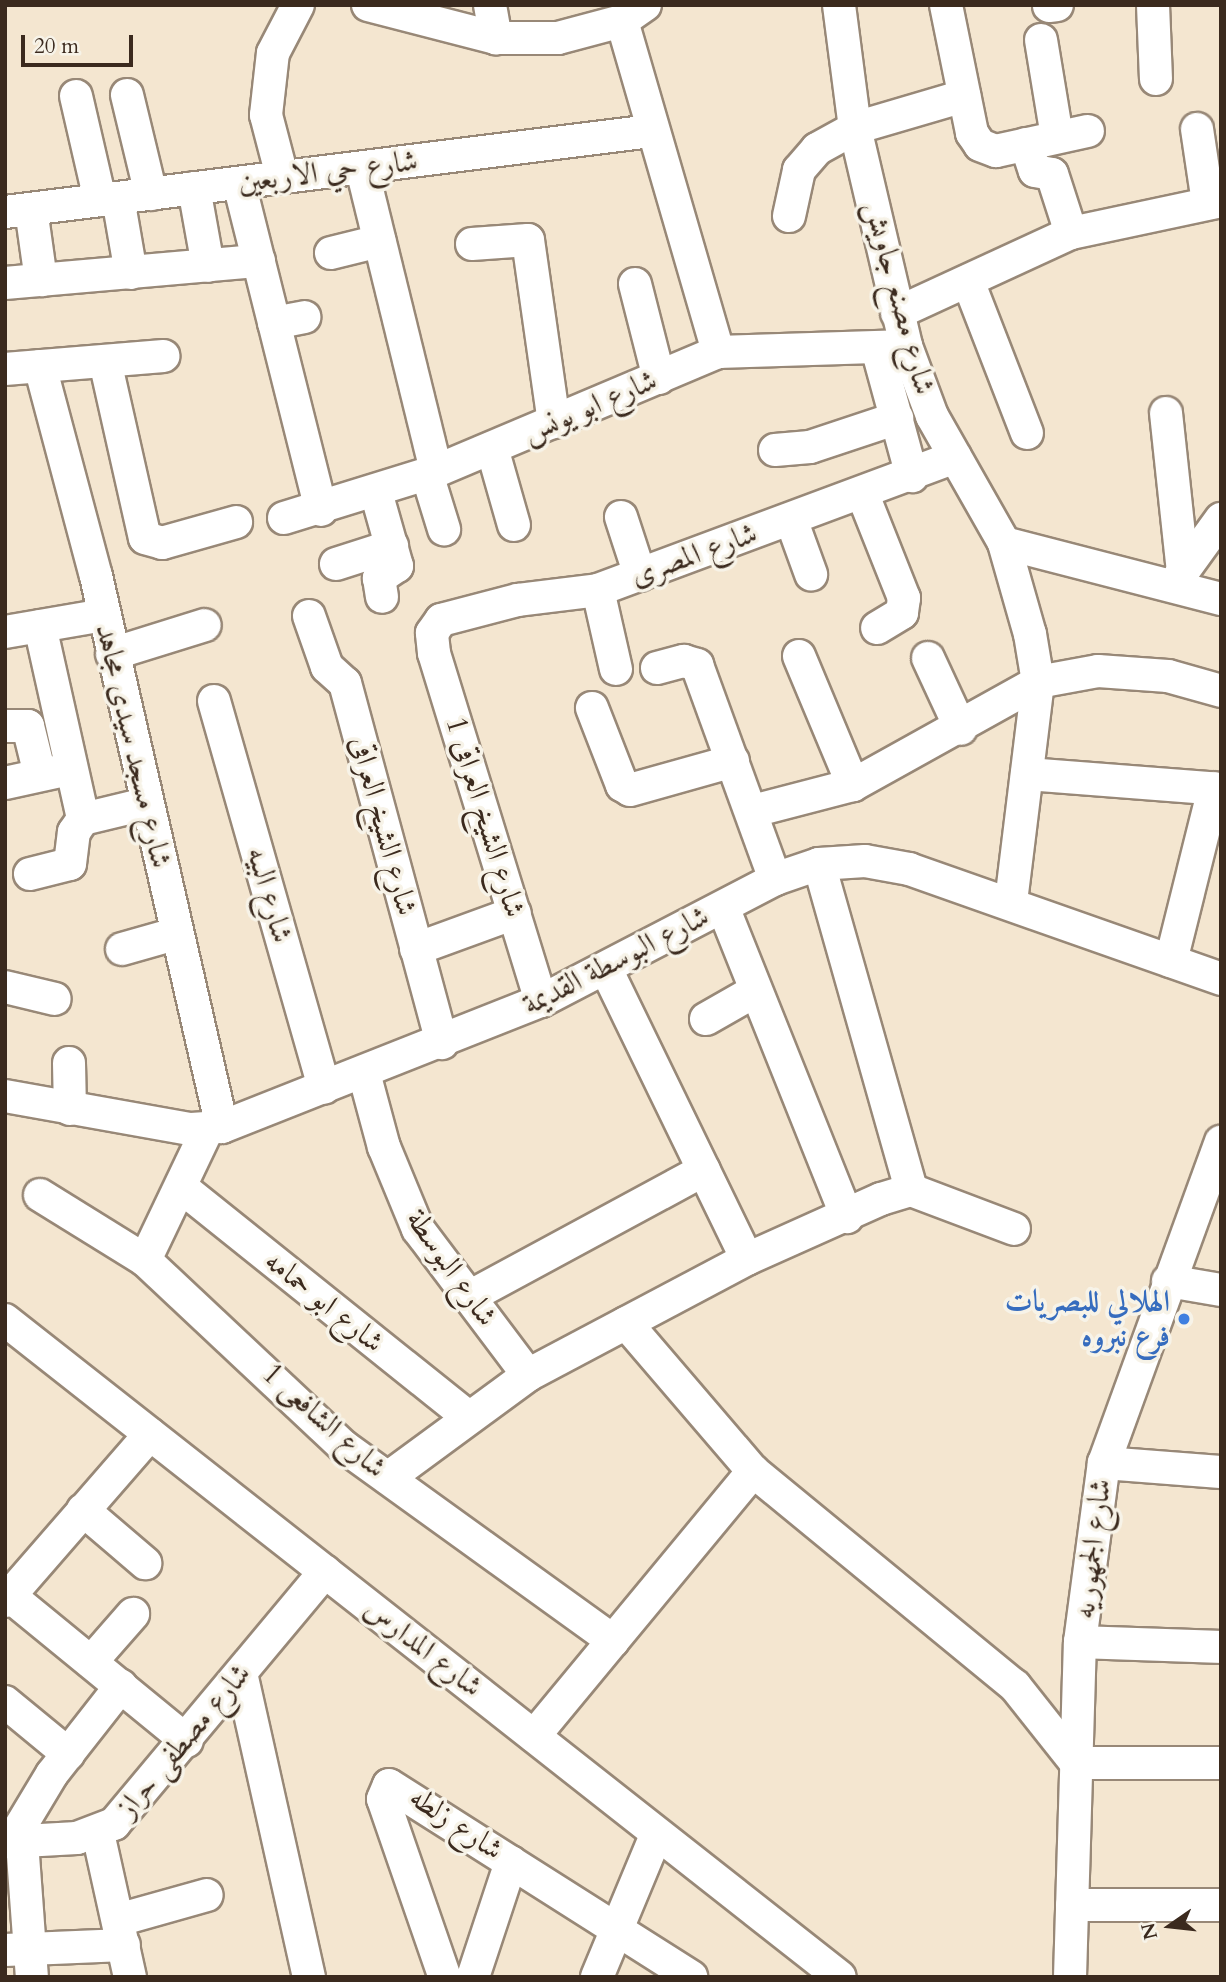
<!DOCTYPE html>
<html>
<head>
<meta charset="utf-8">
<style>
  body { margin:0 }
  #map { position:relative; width:1226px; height:1982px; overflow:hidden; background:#f4e6d0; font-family:Cardo,Amiri,serif }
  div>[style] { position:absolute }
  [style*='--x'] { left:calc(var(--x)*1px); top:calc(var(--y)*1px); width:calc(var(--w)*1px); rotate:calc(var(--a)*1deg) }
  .roads { filter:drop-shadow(2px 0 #988877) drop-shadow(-2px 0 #988877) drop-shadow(0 2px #988877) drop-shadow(0 -2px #988877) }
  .minor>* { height:32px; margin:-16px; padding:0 16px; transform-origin:16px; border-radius:16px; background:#fff }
  .dots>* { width:19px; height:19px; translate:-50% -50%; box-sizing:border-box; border:4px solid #f7f3e8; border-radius:50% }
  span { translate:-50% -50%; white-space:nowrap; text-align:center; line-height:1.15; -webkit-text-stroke:7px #f7f3e8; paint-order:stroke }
  .street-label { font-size:30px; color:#3b2a1e }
  .shop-label { font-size:30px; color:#366cbe; font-weight:700 }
  .right { translate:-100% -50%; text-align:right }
  .frame { position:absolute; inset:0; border:7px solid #3b2a1e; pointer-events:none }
  .north { position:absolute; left:1135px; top:1891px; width:70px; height:70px; -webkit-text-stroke:5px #f7f3e8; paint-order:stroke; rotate:256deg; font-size:19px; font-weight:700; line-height:28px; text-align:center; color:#3b2a1e }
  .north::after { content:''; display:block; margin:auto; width:24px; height:32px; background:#3b2a1e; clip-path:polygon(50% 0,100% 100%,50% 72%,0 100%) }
  .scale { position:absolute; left:21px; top:35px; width:112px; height:32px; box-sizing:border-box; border:4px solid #3b2a1e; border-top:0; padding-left:9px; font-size:21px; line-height:24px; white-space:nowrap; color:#3b2a1e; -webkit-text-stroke:5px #f7f3e8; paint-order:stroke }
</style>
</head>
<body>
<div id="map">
  <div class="roads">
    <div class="minor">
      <i style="--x:368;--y:5;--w:132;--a:14.5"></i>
      <i style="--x:496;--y:38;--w:62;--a:0"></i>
      <i style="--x:558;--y:38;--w:66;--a:-14.9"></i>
      <i style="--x:622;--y:21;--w:28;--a:-35"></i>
      <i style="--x:490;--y:5;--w:34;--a:80"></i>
      <i style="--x:839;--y:5;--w:124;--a:82.6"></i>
      <i style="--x:855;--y:128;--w:224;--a:76.8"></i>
      <i style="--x:906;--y:346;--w:75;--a:69.6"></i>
      <i style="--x:932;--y:416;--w:146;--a:60.4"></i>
      <i style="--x:1004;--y:543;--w:95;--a:74.1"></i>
      <i style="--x:1030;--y:634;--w:49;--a:80.5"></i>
      <i style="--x:1038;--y:682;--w:223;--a:97"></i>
      <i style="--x:946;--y:5;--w:131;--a:78.5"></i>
      <i style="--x:972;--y:133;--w:14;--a:56"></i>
      <i style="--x:980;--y:145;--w:17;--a:21"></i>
      <i style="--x:996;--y:151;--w:94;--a:-12.3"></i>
      <i style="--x:1153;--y:5;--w:74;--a:87.7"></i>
      <i style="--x:1049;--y:6;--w:8;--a:-7"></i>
      <i style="--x:622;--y:21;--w:345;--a:73.8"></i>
      <i style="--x:1041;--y:40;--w:98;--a:80.6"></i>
      <i style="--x:127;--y:95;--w:102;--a:76.4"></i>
      <i style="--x:76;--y:96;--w:107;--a:77"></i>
      <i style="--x:1197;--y:129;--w:75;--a:81.5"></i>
      <i style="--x:1026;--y:144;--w:28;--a:72"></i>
      <i style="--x:1035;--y:171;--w:17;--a:10"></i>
      <i style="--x:1052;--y:174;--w:62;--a:72.1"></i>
      <i style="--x:362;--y:169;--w:311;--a:76.2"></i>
      <i style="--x:282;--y:176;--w:63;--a:-104.7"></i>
      <i style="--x:266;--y:115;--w:62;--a:-83.6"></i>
      <i style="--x:273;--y:53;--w:54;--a:-62.5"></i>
      <i style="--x:239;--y:183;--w:337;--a:75.9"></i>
      <i style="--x:194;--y:188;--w:79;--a:79.8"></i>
      <i style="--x:118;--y:198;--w:76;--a:80.2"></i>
      <i style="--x:31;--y:209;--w:72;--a:82"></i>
      <i style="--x:5;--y:212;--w:651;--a:-7.15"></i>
      <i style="--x:789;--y:216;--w:47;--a:-77.7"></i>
      <i style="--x:799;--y:170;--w:28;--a:-49"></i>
      <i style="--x:817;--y:149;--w:43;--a:-28.9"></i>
      <i style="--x:855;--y:128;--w:114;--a:-16.4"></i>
      <i style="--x:472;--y:244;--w:56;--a:-4.1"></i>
      <i style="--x:528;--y:240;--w:184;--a:81.9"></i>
      <i style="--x:331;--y:253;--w:50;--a:-13.8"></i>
      <i style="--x:968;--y:281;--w:163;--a:68.8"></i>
      <i style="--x:5;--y:283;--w:255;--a:-5"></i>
      <i style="--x:635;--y:284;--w:97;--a:75.7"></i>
      <i style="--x:897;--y:313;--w:192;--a:-24.7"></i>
      <i style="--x:1071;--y:233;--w:153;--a:-12"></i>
      <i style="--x:274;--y:323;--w:31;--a:-11"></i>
      <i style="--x:877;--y:348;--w:133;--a:74.7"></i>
      <i style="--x:105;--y:361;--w:181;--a:77.3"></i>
      <i style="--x:145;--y:538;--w:18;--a:16"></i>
      <i style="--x:162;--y:543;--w:77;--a:-15.8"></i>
      <i style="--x:40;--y:366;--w:217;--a:75.1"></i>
      <i style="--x:96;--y:576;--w:565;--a:77.12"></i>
      <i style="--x:5;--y:369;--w:159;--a:-4.7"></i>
      <i style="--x:1166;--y:413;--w:159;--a:83.9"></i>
      <i style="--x:492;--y:448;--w:80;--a:74.1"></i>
      <i style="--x:775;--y:450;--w:35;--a:-5"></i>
      <i style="--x:810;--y:447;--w:92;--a:-18.4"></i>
      <i style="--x:427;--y:474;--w:58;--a:72.8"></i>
      <i style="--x:376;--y:492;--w:77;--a:74.2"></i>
      <i style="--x:397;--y:566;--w:22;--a:146"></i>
      <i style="--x:379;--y:578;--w:19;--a:81"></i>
      <i style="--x:863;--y:495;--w:111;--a:68.3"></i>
      <i style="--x:904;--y:598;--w:15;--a:98"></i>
      <i style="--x:902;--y:613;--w:29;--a:149"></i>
      <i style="--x:621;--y:517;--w:61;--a:71.9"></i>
      <i style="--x:284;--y:518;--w:159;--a:-17.2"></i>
      <i style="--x:436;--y:471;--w:306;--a:-22.9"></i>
      <i style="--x:718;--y:352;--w:188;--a:-1.8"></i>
      <i style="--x:791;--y:519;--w:59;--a:70"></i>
      <i style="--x:1004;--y:543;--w:224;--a:14.5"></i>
      <i style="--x:336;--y:564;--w:59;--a:-17.8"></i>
      <i style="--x:1179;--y:577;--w:72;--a:-54.1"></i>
      <i style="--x:598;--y:590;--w:81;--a:77.2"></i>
      <i style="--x:309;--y:616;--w:54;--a:70.6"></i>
      <i style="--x:327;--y:667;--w:24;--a:42"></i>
      <i style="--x:345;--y:683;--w:373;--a:74.9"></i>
      <i style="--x:40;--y:626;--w:198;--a:77.4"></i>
      <i style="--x:5;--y:632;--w:99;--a:-9.8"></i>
      <i style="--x:112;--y:654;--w:97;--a:-17.3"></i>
      <i style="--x:799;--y:656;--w:140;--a:67.3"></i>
      <i style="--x:928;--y:658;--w:78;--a:65.1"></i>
      <i style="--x:657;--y:668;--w:28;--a:-15"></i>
      <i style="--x:684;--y:661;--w:14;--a:17"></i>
      <i style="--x:697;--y:665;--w:228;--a:70"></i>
      <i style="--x:214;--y:701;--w:402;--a:74.1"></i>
      <i style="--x:592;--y:708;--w:83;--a:68.7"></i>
      <i style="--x:622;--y:785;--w:9;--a:32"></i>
      <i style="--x:630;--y:790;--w:107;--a:-15.7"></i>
      <i style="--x:5;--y:726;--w:23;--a:0"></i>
      <i style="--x:28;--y:726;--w:50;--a:76.2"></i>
      <i style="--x:1027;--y:774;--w:195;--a:4.4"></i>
      <i style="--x:5;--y:783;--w:56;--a:-12.3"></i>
      <i style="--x:753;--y:811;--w:103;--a:-14.6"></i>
      <i style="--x:853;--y:785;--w:212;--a:-29.1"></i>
      <i style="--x:1038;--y:682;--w:61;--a:-10.4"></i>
      <i style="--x:1098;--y:671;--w:70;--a:4.1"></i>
      <i style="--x:1168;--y:676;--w:55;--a:15.8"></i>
      <i style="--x:819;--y:864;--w:339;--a:74.2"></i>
      <i style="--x:30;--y:874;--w:41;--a:-14"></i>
      <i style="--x:70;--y:864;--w:32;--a:-83"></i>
      <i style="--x:74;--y:832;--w:16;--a:-55"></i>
      <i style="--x:83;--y:819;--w:64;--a:-13.6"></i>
      <i style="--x:723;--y:907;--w:334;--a:68.2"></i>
      <i style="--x:122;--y:949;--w:55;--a:-15.8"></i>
      <i style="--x:416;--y:949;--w:105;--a:-20"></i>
      <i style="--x:1171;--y:961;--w:178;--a:-76"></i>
      <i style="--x:607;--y:971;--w:320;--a:64.1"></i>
      <i style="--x:5;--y:987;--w:51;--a:13.5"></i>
      <i style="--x:541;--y:1001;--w:364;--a:-107.1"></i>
      <i style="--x:434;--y:653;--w:20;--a:-96"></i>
      <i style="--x:432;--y:633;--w:16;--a:-55"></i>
      <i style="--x:441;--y:620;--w:80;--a:-14.6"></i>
      <i style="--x:518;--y:600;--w:81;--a:-7.1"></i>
      <i style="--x:598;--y:590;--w:381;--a:-20.4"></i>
      <i style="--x:706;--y:1019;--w:56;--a:-29.7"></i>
      <i style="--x:69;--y:1063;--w:46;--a:88.8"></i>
      <i style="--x:364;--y:1073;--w:77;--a:74.9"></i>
      <i style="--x:384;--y:1147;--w:89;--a:67.5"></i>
      <i style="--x:418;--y:1229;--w:183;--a:53"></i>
      <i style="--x:5;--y:1096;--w:189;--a:10.1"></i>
      <i style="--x:191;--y:1129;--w:31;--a:-4"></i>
      <i style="--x:222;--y:1127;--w:343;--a:-21.6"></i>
      <i style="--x:541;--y:1001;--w:264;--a:-27.5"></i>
      <i style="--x:775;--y:879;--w:46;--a:-18.8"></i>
      <i style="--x:819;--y:864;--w:46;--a:-3.7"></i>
      <i style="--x:865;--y:861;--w:45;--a:10.3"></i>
      <i style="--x:909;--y:869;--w:331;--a:19.4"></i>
      <i style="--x:181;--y:1187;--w:366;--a:38.7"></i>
      <i style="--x:40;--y:1195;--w:123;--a:31.8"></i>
      <i style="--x:145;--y:1260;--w:272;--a:43.2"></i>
      <i style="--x:343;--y:1446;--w:333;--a:35.8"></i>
      <i style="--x:145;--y:1260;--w:144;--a:-64.5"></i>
      <i style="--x:1168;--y:1281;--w:54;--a:9.6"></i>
      <i style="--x:469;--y:1297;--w:267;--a:-28.4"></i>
      <i style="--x:5;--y:1320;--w:1062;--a:38.2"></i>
      <i style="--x:626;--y:1323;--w:195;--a:49.4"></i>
      <i style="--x:753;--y:1471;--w:339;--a:39.4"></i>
      <i style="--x:1015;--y:1686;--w:98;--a:51.6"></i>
      <i style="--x:1076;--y:1763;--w:145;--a:0"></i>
      <i style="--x:1104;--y:1463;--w:117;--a:4.4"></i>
      <i style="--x:388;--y:1478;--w:174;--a:-36.3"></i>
      <i style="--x:528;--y:1375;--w:248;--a:-27.9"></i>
      <i style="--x:747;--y:1259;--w:147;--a:-24.1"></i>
      <i style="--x:881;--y:1199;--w:31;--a:-17"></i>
      <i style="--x:911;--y:1190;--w:110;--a:20.7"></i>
      <i style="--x:83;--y:1510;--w:82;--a:40.5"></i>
      <i style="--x:5;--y:1592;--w:235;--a:39.3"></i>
      <i style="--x:5;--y:1601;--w:221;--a:-49"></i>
      <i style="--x:1080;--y:1642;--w:141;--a:2"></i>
      <i style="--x:91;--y:1662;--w:64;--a:-48.8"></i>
      <i style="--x:241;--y:1673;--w:312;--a:77.4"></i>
      <i style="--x:5;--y:1702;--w:82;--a:39.5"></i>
      <i style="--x:534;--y:1736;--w:344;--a:-50.4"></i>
      <i style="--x:98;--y:1833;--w:148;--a:77.5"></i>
      <i style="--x:5;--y:1842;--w:72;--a:-3.2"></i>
      <i style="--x:77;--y:1838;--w:40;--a:-21"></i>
      <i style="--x:114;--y:1824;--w:329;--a:-50.1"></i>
      <i style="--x:11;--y:1842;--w:79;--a:-58.9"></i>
      <i style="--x:52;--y:1774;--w:112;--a:-51.9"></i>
      <i style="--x:22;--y:1842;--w:135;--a:85.8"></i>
      <i style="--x:1072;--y:1905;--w:149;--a:0"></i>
      <i style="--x:118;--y:1920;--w:92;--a:-15.7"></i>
      <i style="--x:5;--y:1950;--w:119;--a:-2.4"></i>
      <i style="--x:444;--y:1975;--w:186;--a:-109.1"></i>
      <i style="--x:383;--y:1799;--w:15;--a:-67"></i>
      <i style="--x:389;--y:1785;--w:358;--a:32.4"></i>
      <i style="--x:473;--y:1977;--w:121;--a:-71.7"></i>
      <i style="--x:597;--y:1977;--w:154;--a:-67.4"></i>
      <i style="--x:1070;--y:1977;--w:335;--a:-88.3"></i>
      <i style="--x:1080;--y:1642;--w:181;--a:-82.4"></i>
      <i style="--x:1104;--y:1463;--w:342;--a:-70"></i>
    </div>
  </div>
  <div class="dots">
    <i style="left:1184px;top:1319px;background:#3f7fe0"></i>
  </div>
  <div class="street-label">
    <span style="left:328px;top:172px;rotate:-7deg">شارع حي الاربعين</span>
    <span style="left:899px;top:298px;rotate:75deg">شارع مصنع جاويش</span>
    <span style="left:590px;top:407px;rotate:-23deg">شارع ابو يونس</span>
    <span style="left:694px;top:555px;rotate:-20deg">شارع المصرى</span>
    <span style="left:133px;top:746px;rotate:77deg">شارع مسجد سيدى مجاهد</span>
    <span style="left:485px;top:817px;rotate:73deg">شارع الشيخ العراقى 1</span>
    <span style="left:383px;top:826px;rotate:75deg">شارع الشيخ العراقى</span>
    <span style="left:269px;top:895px;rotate:74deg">شارع البيه</span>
    <span style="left:616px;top:961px;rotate:-27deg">شارع البوسطة القديمة</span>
    <span style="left:451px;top:1268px;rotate:55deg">شارع البوسطة</span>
    <span style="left:324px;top:1302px;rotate:39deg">شارع ابو حمامه</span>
    <span style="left:324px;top:1421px;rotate:42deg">شارع الشافعى 1</span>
    <span style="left:1093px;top:1549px;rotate:-83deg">شارع الجمهوريه</span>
    <span style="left:423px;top:1648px;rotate:38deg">شارع المدارس</span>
    <span style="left:184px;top:1741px;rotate:-50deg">شارع مصطفى حراز</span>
    <span style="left:456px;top:1824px;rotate:34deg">شارع زلطه</span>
  </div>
  <div class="shop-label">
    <span class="right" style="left:1170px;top:1319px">الهلالي للبصريات<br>فرع نبروه</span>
  </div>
  <div class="frame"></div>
  <div class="north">N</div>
  <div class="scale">20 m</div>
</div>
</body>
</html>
